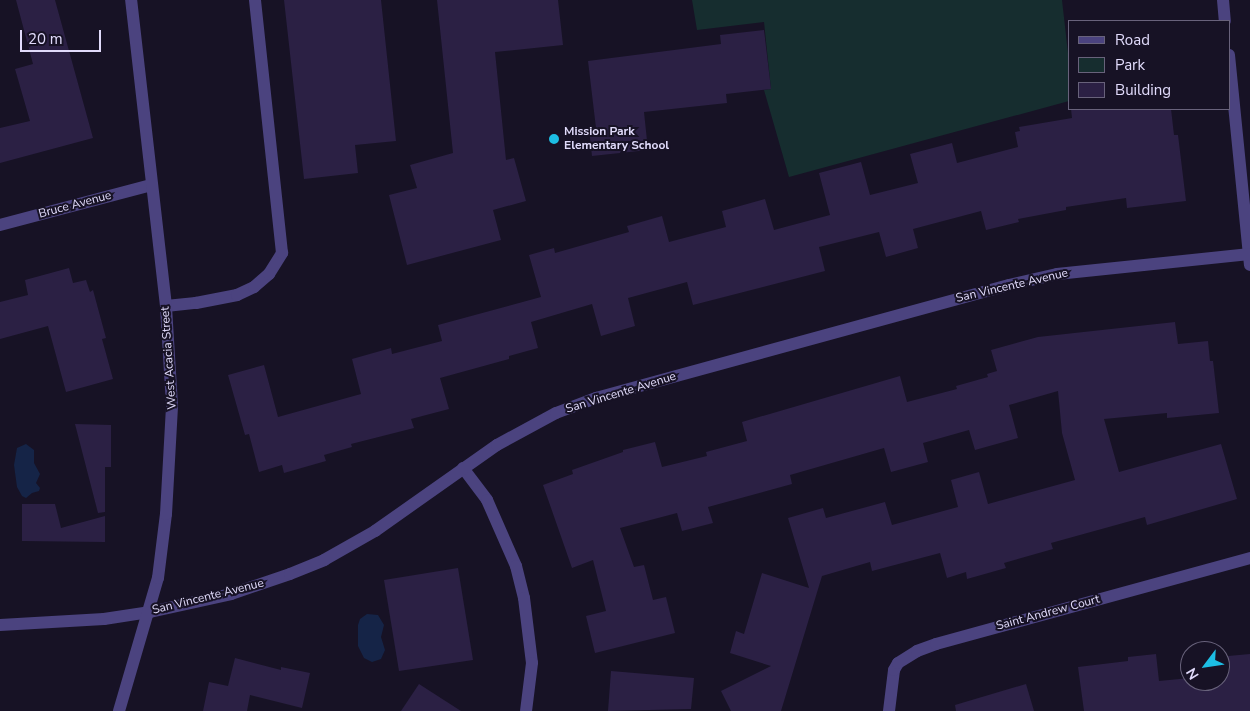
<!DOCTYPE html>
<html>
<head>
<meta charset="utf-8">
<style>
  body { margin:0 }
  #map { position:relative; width:1250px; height:711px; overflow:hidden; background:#171225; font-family:"Nunito Sans",sans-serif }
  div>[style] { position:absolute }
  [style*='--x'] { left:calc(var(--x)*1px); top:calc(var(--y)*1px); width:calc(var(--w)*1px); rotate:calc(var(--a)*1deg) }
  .green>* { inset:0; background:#162d2f }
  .water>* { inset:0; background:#152447 }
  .building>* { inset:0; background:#2b2044 }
  .minor>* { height:12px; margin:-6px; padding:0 6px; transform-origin:6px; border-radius:6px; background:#4b437f }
  .dots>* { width:14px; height:14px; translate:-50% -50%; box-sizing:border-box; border:2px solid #171225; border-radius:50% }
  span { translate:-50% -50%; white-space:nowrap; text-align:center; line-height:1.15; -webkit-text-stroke:4px #171225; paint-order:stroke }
  .poi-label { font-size:12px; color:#e1dbfb; font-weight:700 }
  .left { translate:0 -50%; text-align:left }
  .street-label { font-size:12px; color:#e1dbfb }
  .legend { position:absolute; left:1068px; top:20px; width:162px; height:90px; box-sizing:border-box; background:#171225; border:1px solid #68627b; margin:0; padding:6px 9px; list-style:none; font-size:15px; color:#e1dbfb }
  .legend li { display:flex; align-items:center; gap:10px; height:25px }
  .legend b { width:25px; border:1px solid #68627b }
  .north { position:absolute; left:1180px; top:641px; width:50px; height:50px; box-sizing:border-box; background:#171225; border:1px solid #68627b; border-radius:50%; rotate:239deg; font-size:14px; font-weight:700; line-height:20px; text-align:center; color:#e1dbfb }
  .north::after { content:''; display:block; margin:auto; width:18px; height:22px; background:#1dbee4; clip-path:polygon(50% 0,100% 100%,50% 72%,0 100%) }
  .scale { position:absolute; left:20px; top:30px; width:81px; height:22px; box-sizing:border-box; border:2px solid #e1dbfb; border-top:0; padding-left:6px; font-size:15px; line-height:18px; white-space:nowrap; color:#e1dbfb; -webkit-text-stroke:4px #171225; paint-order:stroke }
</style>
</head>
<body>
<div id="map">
  <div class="green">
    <i style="clip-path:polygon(692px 0,1062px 0,1069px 62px,1069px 101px,789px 177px,764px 90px,771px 89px,764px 22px,697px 30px)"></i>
  </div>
  <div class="water">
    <i style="clip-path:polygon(26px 444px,34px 450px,34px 463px,40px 474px,36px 483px,40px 488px,39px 491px,32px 493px,26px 498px,22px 496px,17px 487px,14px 465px,17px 448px)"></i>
    <i style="clip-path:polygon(367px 614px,378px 615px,384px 625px,381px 637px,385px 650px,381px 659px,372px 662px,364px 658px,358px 646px,358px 625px,360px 619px)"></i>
  </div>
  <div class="building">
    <i style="clip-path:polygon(16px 0,55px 0,93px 138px,0 163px,0 128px,30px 121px,15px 69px,33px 64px)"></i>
    <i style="clip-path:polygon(284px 0,381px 0,396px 141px,355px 145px,358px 173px,304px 179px)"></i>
    <i style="clip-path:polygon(437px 0,558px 0,563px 45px,495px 52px,506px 160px,514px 158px,526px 201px,493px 210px,501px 240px,407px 265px,389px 195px,417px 188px,410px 165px,453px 153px)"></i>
    <i style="clip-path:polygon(764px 30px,771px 89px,726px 94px,727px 103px,644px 112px,648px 150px,592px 156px,589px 129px,596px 128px,588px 61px,721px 44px,720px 35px)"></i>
    <i style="clip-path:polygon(1071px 109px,1171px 109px,1174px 135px,1178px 135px,1186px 201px,1127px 208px,1126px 198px,1066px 207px,1066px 210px,1018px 219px,1019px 222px,986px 230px,981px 211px,913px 229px,918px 248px,886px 257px,879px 232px,819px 247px,825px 271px,693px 305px,687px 282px,628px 298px,635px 326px,601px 336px,592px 304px,531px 322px,538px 348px,509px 356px,509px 359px,440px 378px,449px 409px,411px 419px,414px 428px,351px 444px,352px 447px,324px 455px,326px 461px,284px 473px,282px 465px,259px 472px,249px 434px,245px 435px,228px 375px,264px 365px,278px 417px,361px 394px,352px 359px,391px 348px,392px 354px,442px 341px,438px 325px,541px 297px,529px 255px,554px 248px,555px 253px,629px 232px,627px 226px,662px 216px,669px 242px,726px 227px,722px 211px,765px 199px,774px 230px,830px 215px,819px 173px,861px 162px,870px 195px,918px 183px,910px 154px,952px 143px,957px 163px,1018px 147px,1015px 132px,1020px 131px,1019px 127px,1072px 118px)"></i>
    <i style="clip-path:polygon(69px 268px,73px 283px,86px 280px,90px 292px,93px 290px,106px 338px,102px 339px,113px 379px,66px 392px,48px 326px,0 339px,0 302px,28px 295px,25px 280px)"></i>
    <i style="clip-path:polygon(1175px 322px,1178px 344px,1208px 341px,1210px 361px,1213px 361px,1219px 413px,1167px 418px,1167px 413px,1104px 419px,1119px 472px,1221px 444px,1237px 499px,1147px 525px,1145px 517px,1051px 543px,1053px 549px,1004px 563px,1006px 568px,967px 579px,966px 572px,947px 578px,940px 553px,872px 571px,870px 562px,822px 576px,781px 711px,731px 711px,721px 691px,771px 666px,730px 653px,736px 631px,744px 634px,762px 573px,809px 588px,788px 518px,823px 508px,826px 518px,885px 502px,892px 525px,958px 507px,951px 480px,979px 472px,988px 504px,1075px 480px,1062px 433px,1058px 391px,1009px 405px,1018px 438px,975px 450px,969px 430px,923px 443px,928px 462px,891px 472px,884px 448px,790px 475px,792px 484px,708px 507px,713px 523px,682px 531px,677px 513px,620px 528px,634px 567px,644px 565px,653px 600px,666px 597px,675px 633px,595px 653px,586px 616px,606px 611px,593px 560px,572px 568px,543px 485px,573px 474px,572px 470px,623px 452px,623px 450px,655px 442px,662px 467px,707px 456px,706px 452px,747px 441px,742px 422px,900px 376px,907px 402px,957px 389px,956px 386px,988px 377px,987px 374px,997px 371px,991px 350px,1038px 337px)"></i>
    <i style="clip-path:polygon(75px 424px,111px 425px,111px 467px,105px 467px,105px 512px,98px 513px)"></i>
    <i style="clip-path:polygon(22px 504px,55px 504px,61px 528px,105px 516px,105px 542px,22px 541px)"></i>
    <i style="clip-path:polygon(458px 568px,473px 660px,399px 671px,384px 580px)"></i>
    <i style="clip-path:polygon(1156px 654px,1159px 681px,1190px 678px,1190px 681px,1220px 681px,1220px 667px,1229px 666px,1228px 656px,1250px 654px,1250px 711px,1084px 711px,1078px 667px,1128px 661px,1128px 657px)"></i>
    <i style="clip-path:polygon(235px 658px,281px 670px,281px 667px,310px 673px,302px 708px,250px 695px,247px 711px,203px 711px,209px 682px,228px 686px)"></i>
    <i style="clip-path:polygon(611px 671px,694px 678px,691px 709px,608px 711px)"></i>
    <i style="clip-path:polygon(419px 684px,461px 711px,401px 711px)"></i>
    <i style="clip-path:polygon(1026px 684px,1034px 711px,956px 711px,955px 705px)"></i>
  </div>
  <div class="minor">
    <i style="--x:1223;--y:0;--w:21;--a:85"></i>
    <i style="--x:1229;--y:55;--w:211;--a:84.3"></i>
    <i style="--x:0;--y:225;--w:156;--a:-14.8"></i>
    <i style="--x:166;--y:306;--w:30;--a:-6"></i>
    <i style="--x:196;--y:303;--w:42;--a:-11"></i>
    <i style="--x:237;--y:295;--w:19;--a:-25"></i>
    <i style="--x:254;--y:287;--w:20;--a:-41"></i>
    <i style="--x:269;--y:274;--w:25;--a:-58"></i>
    <i style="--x:282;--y:253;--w:254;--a:-96.1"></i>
    <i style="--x:463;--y:468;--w:40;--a:53"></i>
    <i style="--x:487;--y:500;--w:72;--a:66.3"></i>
    <i style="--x:516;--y:566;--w:33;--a:76"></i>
    <i style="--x:524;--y:598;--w:65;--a:83"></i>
    <i style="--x:532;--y:663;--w:48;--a:97.1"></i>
    <i style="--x:0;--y:625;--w:104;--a:-3.3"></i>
    <i style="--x:104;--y:619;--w:47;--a:-8.7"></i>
    <i style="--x:150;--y:612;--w:83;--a:-12.5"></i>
    <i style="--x:231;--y:594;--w:62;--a:-18.7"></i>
    <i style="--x:290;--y:574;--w:37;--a:-22"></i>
    <i style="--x:324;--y:560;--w:59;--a:-29.6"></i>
    <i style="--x:375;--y:531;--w:149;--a:-35.2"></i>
    <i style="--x:497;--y:445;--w:67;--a:-28.5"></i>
    <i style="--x:556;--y:413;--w:43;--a:-20.6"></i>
    <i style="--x:596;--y:398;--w:428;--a:-15.3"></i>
    <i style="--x:1009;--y:285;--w:49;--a:-12.9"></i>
    <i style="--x:1057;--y:274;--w:194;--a:-5.9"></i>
    <i style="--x:119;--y:711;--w:139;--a:-73.7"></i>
    <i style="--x:158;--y:578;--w:64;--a:-82.9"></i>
    <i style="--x:166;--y:514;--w:109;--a:-86.8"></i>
    <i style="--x:172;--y:405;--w:99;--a:-93.5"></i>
    <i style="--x:166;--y:306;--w:308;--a:-96.5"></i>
    <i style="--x:889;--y:711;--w:41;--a:-83"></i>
    <i style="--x:894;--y:670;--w:8;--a:-60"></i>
    <i style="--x:898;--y:663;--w:22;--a:-32"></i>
    <i style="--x:917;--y:651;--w:20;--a:-20"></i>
    <i style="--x:936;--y:644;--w:326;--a:-15.3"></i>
  </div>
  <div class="dots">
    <i style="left:554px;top:139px;background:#1dbee4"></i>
  </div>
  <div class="poi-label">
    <span class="left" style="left:564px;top:139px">Mission Park<br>Elementary School</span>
  </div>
  <div class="street-label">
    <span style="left:75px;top:205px;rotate:-15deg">Bruce Avenue</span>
    <span style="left:1012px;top:286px;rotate:-13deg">San Vincente Avenue</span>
    <span style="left:169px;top:358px;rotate:-94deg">West Acacia Street</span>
    <span style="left:621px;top:393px;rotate:-17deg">San Vincente Avenue</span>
    <span style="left:208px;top:597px;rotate:-14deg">San Vincente Avenue</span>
    <span style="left:1048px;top:613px;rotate:-15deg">Saint Andrew Court</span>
  </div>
  <ul class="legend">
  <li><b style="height:6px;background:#4b437f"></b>Road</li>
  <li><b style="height:14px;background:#162d2f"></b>Park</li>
  <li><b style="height:14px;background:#2b2044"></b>Building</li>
  </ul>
  <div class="north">N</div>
  <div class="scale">20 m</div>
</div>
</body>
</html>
